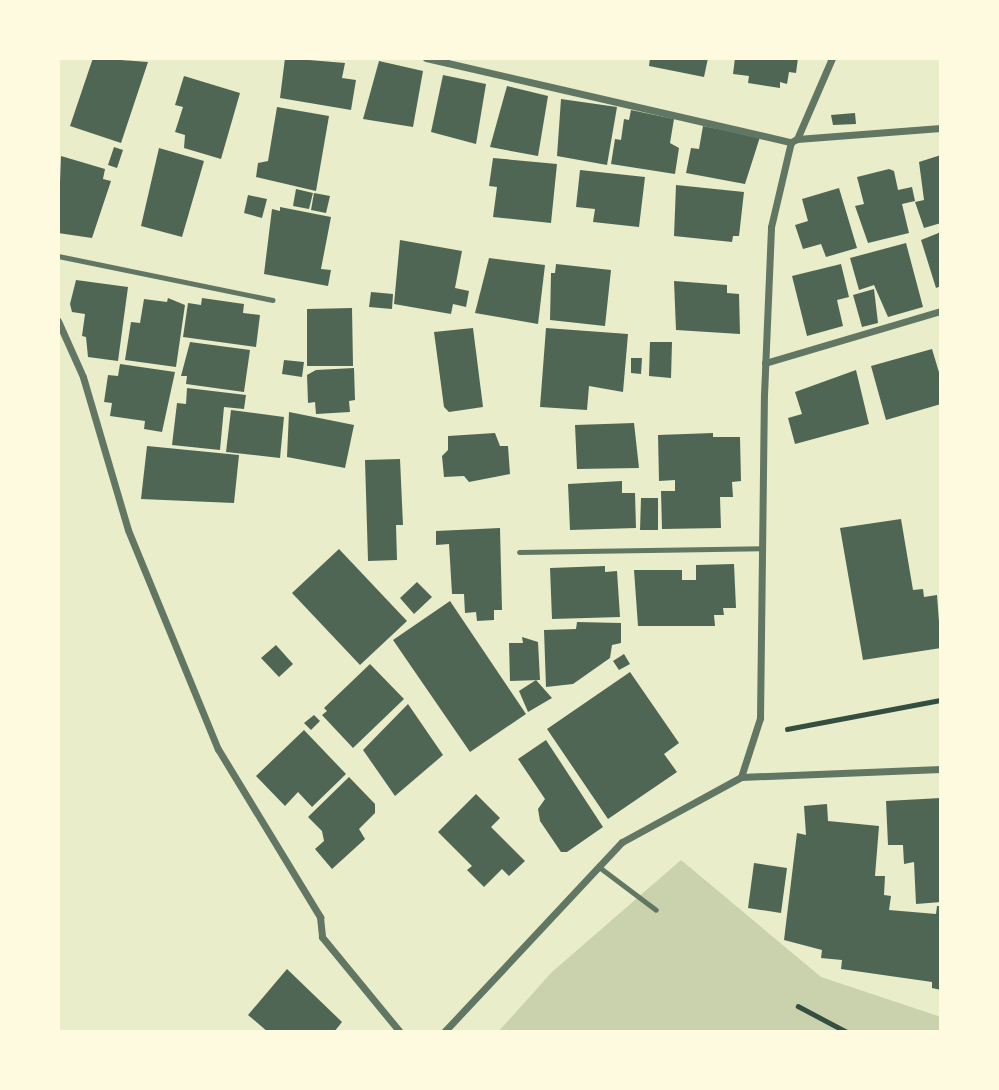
<!DOCTYPE html>
<html>
<head>
<meta charset="utf-8">
<style>
  body { margin:0 }
  #map { position:relative; width:999px; height:1090px; overflow:hidden; background:#e9edc9; font-family:"PT Serif",serif }
  div>[style] { position:absolute }
  [style*='--x'] { left:calc(var(--x)*1px); top:calc(var(--y)*1px); width:calc(var(--w)*1px); rotate:calc(var(--a)*1deg) }
  .green>* { inset:0; background:#cad2ad }
  .building>* { inset:0; background:#4f6655 }
  .path>* { height:4.5px; margin:-2.25px; padding:0 2.25px; transform-origin:2.25px; border-radius:2.25px; background:#344e41 }
  .service>* { height:5px; margin:-2.5px; padding:0 2.5px; transform-origin:2.5px; border-radius:2.5px; background:#617663 }
  .minor>* { height:7px; margin:-3.5px; padding:0 3.5px; transform-origin:3.5px; border-radius:3.5px; background:#617663 }
  span { translate:-50% -50%; white-space:nowrap; text-align:center; line-height:1.15; -webkit-text-stroke:6px #fefae0; paint-order:stroke }
  .frame { position:absolute; inset:0; border:60px solid #fefae0; pointer-events:none }
</style>
</head>
<body>
<div id="map">
  <div class="green">
    <i style="clip-path:polygon(681px 860px,821px 977px,941px 1017px,941px 1032px,498px 1032px,552px 972px)"></i>
  </div>
  <div class="building">
    <i style="clip-path:polygon(93px 58px,148px 62px,121px 143px,70px 126px)"></i>
    <i style="clip-path:polygon(285px 58px,345px 63px,342px 78px,356px 80px,351px 110px,280px 98px)"></i>
    <i style="clip-path:polygon(650px 58px,708px 58px,704px 77px,649px 66px)"></i>
    <i style="clip-path:polygon(735px 58px,798px 58px,796px 73px,789px 72px,787px 84px,780px 82px,780px 88px,748px 83px,749px 76px,733px 74px)"></i>
    <i style="clip-path:polygon(379px 61px,423px 71px,413px 127px,363px 119px)"></i>
    <i style="clip-path:polygon(443px 75px,486px 84px,476px 144px,431px 132px)"></i>
    <i style="clip-path:polygon(184px 76px,240px 93px,221px 159px,184px 148px,185px 135px,175px 132px,183px 107px,175px 105px)"></i>
    <i style="clip-path:polygon(507px 86px,548px 96px,538px 156px,490px 147px)"></i>
    <i style="clip-path:polygon(561px 99px,617px 107px,607px 165px,557px 156px)"></i>
    <i style="clip-path:polygon(277px 107px,329px 116px,316px 191px,256px 177px,258px 163px,268px 161px)"></i>
    <i style="clip-path:polygon(631px 110px,674px 119px,670px 143px,679px 148px,675px 174px,611px 164px,615px 139px,621px 140px,624px 119px,629px 120px)"></i>
    <i style="clip-path:polygon(855px 113px,856px 124px,833px 125px,831px 115px)"></i>
    <i style="clip-path:polygon(703px 126px,760px 137px,745px 184px,686px 173px,691px 148px,699px 149px)"></i>
    <i style="clip-path:polygon(114px 147px,123px 150px,117px 168px,108px 165px)"></i>
    <i style="clip-path:polygon(159px 148px,204px 161px,182px 237px,141px 226px)"></i>
    <i style="clip-path:polygon(941px 155px,941px 223px,924px 228px,915px 202px,924px 200px,919px 162px)"></i>
    <i style="clip-path:polygon(61px 156px,105px 169px,103px 179px,111px 181px,92px 238px,58px 233px)"></i>
    <i style="clip-path:polygon(493px 158px,557px 164px,551px 223px,493px 217px,497px 187px,489px 186px)"></i>
    <i style="clip-path:polygon(889px 169px,894px 171px,898px 190px,912px 187px,915px 201px,902px 204px,909px 233px,868px 243px,855px 206px,864px 204px,857px 177px)"></i>
    <i style="clip-path:polygon(580px 170px,645px 177px,639px 227px,593px 222px,595px 209px,576px 207px)"></i>
    <i style="clip-path:polygon(676px 185px,744px 192px,739px 236px,733px 236px,732px 242px,674px 236px)"></i>
    <i style="clip-path:polygon(839px 188px,857px 248px,826px 257px,821px 244px,803px 249px,795px 225px,808px 221px,802px 199px)"></i>
    <i style="clip-path:polygon(296px 189px,313px 193px,309px 209px,293px 206px)"></i>
    <i style="clip-path:polygon(314px 193px,330px 196px,326px 213px,311px 210px)"></i>
    <i style="clip-path:polygon(248px 195px,267px 199px,262px 218px,244px 213px)"></i>
    <i style="clip-path:polygon(280px 207px,331px 217px,321px 269px,331px 270px,328px 286px,264px 274px,272px 209px,280px 211px)"></i>
    <i style="clip-path:polygon(941px 232px,941px 286px,936px 288px,921px 240px)"></i>
    <i style="clip-path:polygon(400px 240px,462px 251px,455px 288px,469px 291px,466px 307px,453px 304px,451px 314px,394px 304px)"></i>
    <i style="clip-path:polygon(906px 243px,923px 307px,888px 317px,874px 285px,859px 290px,850px 258px)"></i>
    <i style="clip-path:polygon(489px 258px,545px 265px,538px 324px,475px 313px)"></i>
    <i style="clip-path:polygon(556px 264px,611px 270px,605px 326px,550px 320px,551px 273px,555px 273px)"></i>
    <i style="clip-path:polygon(841px 264px,849px 297px,837px 300px,843px 326px,807px 336px,792px 276px)"></i>
    <i style="clip-path:polygon(76px 280px,128px 287px,118px 361px,88px 357px,86px 337px,82px 336px,85px 314px,72px 312px,70px 304px)"></i>
    <i style="clip-path:polygon(674px 281px,727px 285px,727px 293px,739px 294px,740px 334px,676px 330px)"></i>
    <i style="clip-path:polygon(874px 289px,878px 323px,862px 327px,853px 295px)"></i>
    <i style="clip-path:polygon(371px 292px,393px 294px,392px 309px,369px 307px)"></i>
    <i style="clip-path:polygon(168px 298px,185px 305px,176px 367px,125px 360px,131px 322px,140px 323px,144px 299px,167px 302px)"></i>
    <i style="clip-path:polygon(202px 298px,244px 304px,243px 313px,260px 315px,256px 347px,183px 337px,188px 303px,201px 305px)"></i>
    <i style="clip-path:polygon(352px 308px,353px 366px,307px 366px,307px 309px)"></i>
    <i style="clip-path:polygon(473px 328px,483px 407px,449px 412px,444px 407px,434px 332px)"></i>
    <i style="clip-path:polygon(546px 328px,628px 334px,623px 392px,589px 386px,587px 410px,540px 407px)"></i>
    <i style="clip-path:polygon(190px 342px,250px 350px,244px 392px,186px 384px,187px 376px,181px 376px)"></i>
    <i style="clip-path:polygon(650px 342px,672px 342px,671px 378px,649px 376px)"></i>
    <i style="clip-path:polygon(932px 349px,941px 379px,941px 404px,886px 420px,871px 366px)"></i>
    <i style="clip-path:polygon(631px 358px,642px 358px,641px 374px,631px 373px)"></i>
    <i style="clip-path:polygon(284px 360px,304px 362px,302px 377px,282px 374px)"></i>
    <i style="clip-path:polygon(120px 364px,175px 372px,162px 432px,144px 429px,145px 421px,110px 416px,112px 403px,104px 402px,108px 375px,118px 376px)"></i>
    <i style="clip-path:polygon(354px 368px,355px 400px,349px 401px,350px 412px,316px 414px,315px 402px,308px 403px,307px 375px,316px 370px)"></i>
    <i style="clip-path:polygon(856px 370px,869px 424px,795px 444px,788px 418px,802px 414px,795px 392px)"></i>
    <i style="clip-path:polygon(187px 388px,246px 395px,244px 409px,224px 407px,220px 450px,172px 445px,177px 403px,186px 404px)"></i>
    <i style="clip-path:polygon(231px 410px,284px 417px,280px 458px,226px 452px)"></i>
    <i style="clip-path:polygon(289px 412px,354px 425px,345px 468px,287px 457px)"></i>
    <i style="clip-path:polygon(634px 423px,639px 468px,577px 469px,575px 425px)"></i>
    <i style="clip-path:polygon(495px 433px,500px 446px,508px 446px,510px 474px,469px 482px,464px 476px,444px 477px,442px 456px,448px 450px,448px 436px)"></i>
    <i style="clip-path:polygon(713px 433px,713px 437px,740px 437px,741px 481px,732px 482px,733px 497px,720px 497px,721px 528px,662px 529px,661px 491px,675px 491px,675px 480px,659px 481px,658px 435px)"></i>
    <i style="clip-path:polygon(147px 446px,239px 455px,234px 503px,141px 499px)"></i>
    <i style="clip-path:polygon(400px 459px,403px 525px,396px 525px,397px 560px,368px 561px,365px 460px)"></i>
    <i style="clip-path:polygon(622px 481px,622px 493px,635px 493px,636px 528px,570px 530px,568px 484px)"></i>
    <i style="clip-path:polygon(641px 498px,658px 498px,658px 530px,640px 530px)"></i>
    <i style="clip-path:polygon(901px 519px,913px 590px,923px 589px,924px 597px,937px 595px,941px 648px,863px 660px,840px 528px)"></i>
    <i style="clip-path:polygon(500px 528px,502px 610px,494px 610px,494px 620px,477px 621px,476px 612px,465px 613px,464px 594px,452px 594px,449px 544px,436px 545px,436px 531px)"></i>
    <i style="clip-path:polygon(339px 549px,407px 621px,360px 665px,292px 593px)"></i>
    <i style="clip-path:polygon(734px 564px,736px 608px,723px 608px,724px 615px,714px 615px,715px 626px,638px 626px,634px 570px,682px 570px,682px 580px,696px 580px,696px 565px)"></i>
    <i style="clip-path:polygon(605px 566px,605px 572px,617px 571px,620px 617px,552px 619px,550px 568px)"></i>
    <i style="clip-path:polygon(417px 582px,432px 597px,414px 614px,400px 598px)"></i>
    <i style="clip-path:polygon(450px 601px,526px 714px,470px 752px,393px 640px)"></i>
    <i style="clip-path:polygon(577px 622px,621px 623px,621px 643px,612px 645px,610px 658px,573px 684px,546px 687px,544px 630px,576px 629px)"></i>
    <i style="clip-path:polygon(522px 637px,538px 642px,540px 680px,510px 681px,509px 643px,523px 643px)"></i>
    <i style="clip-path:polygon(276px 645px,293px 664px,279px 677px,261px 658px)"></i>
    <i style="clip-path:polygon(624px 654px,630px 664px,619px 670px,613px 661px)"></i>
    <i style="clip-path:polygon(370px 664px,404px 699px,353px 748px,322px 715px,327px 711px,324px 708px)"></i>
    <i style="clip-path:polygon(630px 672px,679px 743px,664px 754px,677px 772px,608px 819px,547px 729px)"></i>
    <i style="clip-path:polygon(536px 680px,552px 698px,528px 712px,519px 691px)"></i>
    <i style="clip-path:polygon(408px 704px,443px 755px,395px 796px,363px 750px)"></i>
    <i style="clip-path:polygon(314px 715px,320px 721px,311px 730px,304px 723px)"></i>
    <i style="clip-path:polygon(304px 730px,346px 774px,312px 807px,298px 792px,285px 806px,256px 776px)"></i>
    <i style="clip-path:polygon(546px 740px,603px 827px,567px 852px,561px 852px,540px 821px,538px 809px,545px 799px,518px 759px)"></i>
    <i style="clip-path:polygon(349px 777px,375px 804px,375px 813px,359px 829px,365px 839px,332px 869px,315px 849px,324px 841px,322px 831px,308px 817px)"></i>
    <i style="clip-path:polygon(476px 794px,500px 818px,491px 827px,525px 861px,509px 876px,502px 869px,484px 887px,467px 870px,472px 866px,438px 832px)"></i>
    <i style="clip-path:polygon(941px 798px,941px 902px,916px 904px,914px 862px,904px 864px,903px 845px,888px 845px,886px 801px)"></i>
    <i style="clip-path:polygon(827px 804px,828px 821px,879px 826px,875px 876px,885px 876px,884px 895px,891px 896px,889px 910px,936px 914px,937px 906px,941px 906px,941px 990px,932px 988px,932px 982px,841px 969px,842px 960px,821px 958px,822px 950px,784px 940px,797px 833px,806px 835px,804px 806px)"></i>
    <i style="clip-path:polygon(754px 863px,787px 868px,781px 913px,748px 908px)"></i>
    <i style="clip-path:polygon(287px 969px,342px 1022px,334px 1032px,268px 1032px,248px 1015px)"></i>
  </div>
  <div class="path">
    <i style="--x:787;--y:729;--w:157;--a:-10.7"></i>
    <i style="--x:798;--y:1006;--w:55;--a:28"></i>
  </div>
  <div class="service">
    <i style="--x:58;--y:256;--w:219;--a:11.6"></i>
    <i style="--x:519;--y:552;--w:243;--a:-0.9"></i>
    <i style="--x:599;--y:867;--w:71;--a:37"></i>
  </div>
  <div class="minor">
    <i style="--x:426;--y:58;--w:375;--a:13"></i>
    <i style="--x:797;--y:139;--w:144;--a:-4.4"></i>
    <i style="--x:58;--y:321;--w:61;--a:65.9"></i>
    <i style="--x:83;--y:377;--w:159;--a:73.6"></i>
    <i style="--x:128;--y:530;--w:237;--a:67.7"></i>
    <i style="--x:218;--y:749;--w:197;--a:58.7"></i>
    <i style="--x:320;--y:917;--w:20;--a:84"></i>
    <i style="--x:322;--y:937;--w:123;--a:50.6"></i>
    <i style="--x:765;--y:363;--w:184;--a:-16.5"></i>
    <i style="--x:741;--y:777;--w:62;--a:-72.1"></i>
    <i style="--x:760;--y:718;--w:323;--a:-89.3"></i>
    <i style="--x:764;--y:395;--w:168;--a:-87.6"></i>
    <i style="--x:771;--y:227;--w:87;--a:-76.8"></i>
    <i style="--x:791;--y:142;--w:7;--a:-27"></i>
    <i style="--x:797;--y:139;--w:88;--a:-66.6"></i>
    <i style="--x:444;--y:1032;--w:260;--a:-46.9"></i>
    <i style="--x:622;--y:842;--w:136;--a:-28.6"></i>
    <i style="--x:741;--y:777;--w:200;--a:-2.3"></i>
  </div>
  <div class="frame"></div>
</div>
</body>
</html>
